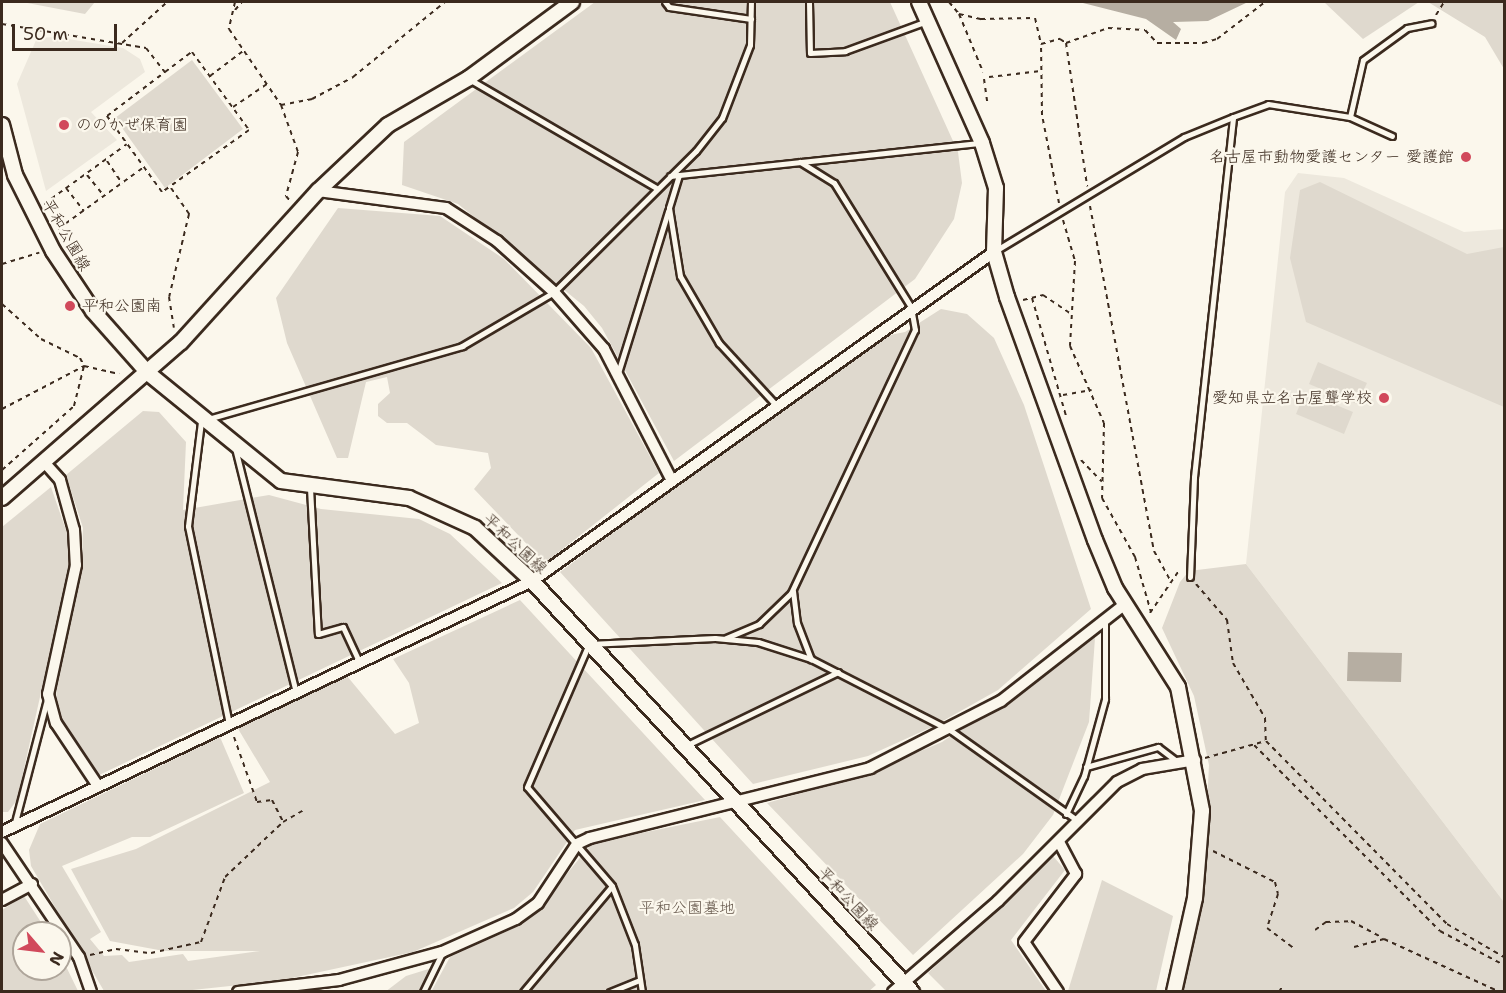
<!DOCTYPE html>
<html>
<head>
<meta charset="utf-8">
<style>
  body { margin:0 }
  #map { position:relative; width:1506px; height:993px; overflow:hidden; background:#fbf7ec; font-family:"Shantell Sans","Klee One",sans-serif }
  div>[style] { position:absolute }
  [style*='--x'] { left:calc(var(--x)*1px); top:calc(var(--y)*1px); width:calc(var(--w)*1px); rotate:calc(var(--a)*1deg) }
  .built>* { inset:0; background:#ede8dd }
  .green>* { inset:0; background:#dfd9ce }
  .water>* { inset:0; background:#b6aea2 }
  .path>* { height:2px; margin-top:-1px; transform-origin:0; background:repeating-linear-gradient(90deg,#3b2a1e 0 4.5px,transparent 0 9px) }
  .roads { filter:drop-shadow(2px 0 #3b2a1e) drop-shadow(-2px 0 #3b2a1e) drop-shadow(0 2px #3b2a1e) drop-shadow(0 -2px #3b2a1e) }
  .service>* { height:5px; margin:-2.5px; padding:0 2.5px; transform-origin:2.5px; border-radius:2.5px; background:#fbf7ec }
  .minor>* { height:10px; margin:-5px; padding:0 5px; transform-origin:5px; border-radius:5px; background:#fbf7ec }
  .tertiary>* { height:14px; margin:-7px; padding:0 7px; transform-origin:7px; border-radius:7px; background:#fbf7ec }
  .dots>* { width:16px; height:16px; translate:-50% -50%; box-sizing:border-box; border:3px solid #fbf7ec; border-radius:50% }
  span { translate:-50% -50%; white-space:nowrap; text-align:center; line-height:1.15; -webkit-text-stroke:4.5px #fbf7ec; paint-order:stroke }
  .poi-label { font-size:16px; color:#3b2a1e }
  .left { translate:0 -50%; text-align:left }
  .right { translate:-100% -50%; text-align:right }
  .street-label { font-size:16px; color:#3b2a1e }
  .park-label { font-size:16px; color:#64564a }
  .frame { position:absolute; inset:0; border:3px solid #3b2a1e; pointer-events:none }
  .north { position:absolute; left:12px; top:921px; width:60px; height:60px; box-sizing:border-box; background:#fbf7ec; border:2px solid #aea59a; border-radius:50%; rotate:118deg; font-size:16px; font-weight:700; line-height:24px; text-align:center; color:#3b2a1e }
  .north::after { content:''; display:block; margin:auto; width:21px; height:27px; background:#d1495b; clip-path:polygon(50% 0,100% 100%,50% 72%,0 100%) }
  .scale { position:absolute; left:12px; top:24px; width:105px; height:27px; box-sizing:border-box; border:3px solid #3b2a1e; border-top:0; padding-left:8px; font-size:18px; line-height:21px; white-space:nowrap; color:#3b2a1e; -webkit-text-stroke:4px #fbf7ec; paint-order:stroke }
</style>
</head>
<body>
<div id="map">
  <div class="built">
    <i style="clip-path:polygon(56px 37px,123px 48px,140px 59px,145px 72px,91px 112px,117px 140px,46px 191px,17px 84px,37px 38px)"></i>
    <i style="clip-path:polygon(1298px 173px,1344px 178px,1464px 232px,1504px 229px,1504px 902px,1246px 564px,1285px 192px)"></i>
  </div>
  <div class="green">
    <i style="clip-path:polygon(22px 2px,95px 2px,85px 14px)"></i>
    <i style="clip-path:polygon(595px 2px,890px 2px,958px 152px,962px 183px,954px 219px,915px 279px,674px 461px,602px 328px,584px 306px,458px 204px,402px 185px,404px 142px)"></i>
    <i style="clip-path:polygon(1324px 2px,1419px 2px,1363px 39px)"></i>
    <i style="clip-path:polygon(1428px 2px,1504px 2px,1504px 69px,1485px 37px)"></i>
    <i style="clip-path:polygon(192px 60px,243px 129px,165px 188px,115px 118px)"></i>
    <i style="clip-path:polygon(1320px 182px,1467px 254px,1504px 247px,1504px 407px,1306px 322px,1290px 258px,1300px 190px)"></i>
    <i style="clip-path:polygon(338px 208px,440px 216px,504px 259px,591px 348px,659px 473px,545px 563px,474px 489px,491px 468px,488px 453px,436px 445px,407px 423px,387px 423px,378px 416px,378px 404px,390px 393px,387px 377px,366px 382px,348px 458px,337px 458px,287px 343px,276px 298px)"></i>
    <i style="clip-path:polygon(941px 309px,967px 314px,994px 338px,1024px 405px,1091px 609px,998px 690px,934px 726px,868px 756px,753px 784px,560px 572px,875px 338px,905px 332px)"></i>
    <i style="clip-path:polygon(1318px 362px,1367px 383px,1357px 404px,1309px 384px)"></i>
    <i style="clip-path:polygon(1305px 392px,1353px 412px,1344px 434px,1296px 414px)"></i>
    <i style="clip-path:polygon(143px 411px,159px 412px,186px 442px,183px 510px,269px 495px,321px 509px,419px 519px,450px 534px,502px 583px,97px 776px,59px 715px,56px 690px,82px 558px,83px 528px,66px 475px)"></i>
    <i style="clip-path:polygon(51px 487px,67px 533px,69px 567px,17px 800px,8px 812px,2px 812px,2px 527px)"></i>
    <i style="clip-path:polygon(1246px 564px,1504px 902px,1504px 991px,1183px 991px,1202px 906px,1209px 765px,1194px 696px,1162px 628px,1180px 582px,1189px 571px)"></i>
    <i style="clip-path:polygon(520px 600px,705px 800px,575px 830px,533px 892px,514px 908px,413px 952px,278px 981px,183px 991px,104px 991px,31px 866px,29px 850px,40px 824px,220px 737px,244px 793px,150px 837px,132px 837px,62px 866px,101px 932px,90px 939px,104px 956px,122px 955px,129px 962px,183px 954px,188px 961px,260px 951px,164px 951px,110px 941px,71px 869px,136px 849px,270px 782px,237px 727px,347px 676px,395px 734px,419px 723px,409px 683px,393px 659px)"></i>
    <i style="clip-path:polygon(1095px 638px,1089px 722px,1053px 815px,1023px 854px,913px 955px,767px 803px,864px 775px,942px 742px)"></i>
    <i style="clip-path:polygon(720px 817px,876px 985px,868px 992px,431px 992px,450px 957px,512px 929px,539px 908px,592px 843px)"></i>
    <i style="clip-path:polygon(1053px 856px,1065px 870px,1011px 940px,1046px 991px,946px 991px,928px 973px)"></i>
    <i style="clip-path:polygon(1102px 880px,1173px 916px,1156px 991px,1068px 991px)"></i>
    <i style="clip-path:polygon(24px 896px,48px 933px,24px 933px,24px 969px,60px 969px,60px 954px,78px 991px,2px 991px,2px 910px)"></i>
    <i style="clip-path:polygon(435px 967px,422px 991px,385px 992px,406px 976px)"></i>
  </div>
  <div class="water">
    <i style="clip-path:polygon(1079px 2px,1248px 2px,1208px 21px,1173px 22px,1181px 29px,1176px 40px,1146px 19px)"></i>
    <i style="clip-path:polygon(1348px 652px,1402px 653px,1401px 682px,1347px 681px)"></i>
  </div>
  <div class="path">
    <i style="--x:235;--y:2;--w:28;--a:103"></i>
    <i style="--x:229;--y:29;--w:92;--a:55.6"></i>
    <i style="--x:281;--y:105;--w:32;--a:-11"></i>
    <i style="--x:312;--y:99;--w:47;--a:-28.2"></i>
    <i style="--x:353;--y:77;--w:119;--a:-39.2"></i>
    <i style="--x:949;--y:2;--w:16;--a:50"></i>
    <i style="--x:959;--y:14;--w:23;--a:13"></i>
    <i style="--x:981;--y:19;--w:54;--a:-1.1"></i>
    <i style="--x:1035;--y:18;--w:27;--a:77"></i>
    <i style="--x:235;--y:10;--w:11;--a:-49"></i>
    <i style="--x:959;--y:14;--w:63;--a:67.5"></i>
    <i style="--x:1436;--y:15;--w:15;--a:-58"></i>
    <i style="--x:2;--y:24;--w:146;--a:9.5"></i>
    <i style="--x:146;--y:48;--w:31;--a:52"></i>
    <i style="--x:165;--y:72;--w:34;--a:-37"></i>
    <i style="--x:192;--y:52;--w:97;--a:53.8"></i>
    <i style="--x:249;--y:130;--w:107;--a:144.5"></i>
    <i style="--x:162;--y:192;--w:94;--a:-125.9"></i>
    <i style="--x:107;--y:116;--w:73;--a:-37.2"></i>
    <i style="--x:122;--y:43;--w:61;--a:-42.3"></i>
    <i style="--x:1066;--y:43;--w:145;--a:81.6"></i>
    <i style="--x:210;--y:76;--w:41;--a:-37.1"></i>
    <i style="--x:989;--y:77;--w:52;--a:-6.6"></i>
    <i style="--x:984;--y:79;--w:27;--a:82"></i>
    <i style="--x:281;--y:105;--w:50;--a:70.1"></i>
    <i style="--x:298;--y:152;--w:46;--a:105.3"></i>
    <i style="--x:286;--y:196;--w:6;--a:51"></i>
    <i style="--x:233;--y:107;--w:41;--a:-34.1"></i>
    <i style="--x:107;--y:161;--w:27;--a:56"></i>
    <i style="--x:87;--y:175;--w:27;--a:51"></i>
    <i style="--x:66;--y:188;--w:29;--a:52"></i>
    <i style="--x:171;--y:188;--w:32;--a:55"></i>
    <i style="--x:189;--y:214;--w:85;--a:103.5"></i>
    <i style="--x:169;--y:297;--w:31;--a:81"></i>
    <i style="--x:1059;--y:203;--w:90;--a:-100.9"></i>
    <i style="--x:1042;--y:115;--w:71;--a:-90.8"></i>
    <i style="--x:1041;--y:44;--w:20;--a:-15"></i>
    <i style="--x:1060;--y:39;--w:7;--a:34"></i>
    <i style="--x:1066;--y:43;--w:45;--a:-19.7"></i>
    <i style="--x:1108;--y:28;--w:37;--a:3"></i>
    <i style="--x:1145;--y:30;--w:18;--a:47"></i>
    <i style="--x:1157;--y:43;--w:46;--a:0"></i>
    <i style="--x:1203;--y:43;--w:15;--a:-16"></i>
    <i style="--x:1217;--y:39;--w:61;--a:-37.6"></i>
    <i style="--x:44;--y:204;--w:102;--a:-35.9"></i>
    <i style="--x:1090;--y:206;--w:351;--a:79.5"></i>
    <i style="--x:1154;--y:551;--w:33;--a:61"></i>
    <i style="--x:1063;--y:220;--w:43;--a:73.7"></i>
    <i style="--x:1075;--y:261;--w:85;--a:93.4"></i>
    <i style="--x:1070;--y:346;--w:84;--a:66.2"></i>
    <i style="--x:1104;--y:423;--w:75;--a:91.5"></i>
    <i style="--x:1102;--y:498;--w:68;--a:60.8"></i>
    <i style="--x:1135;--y:557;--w:57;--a:73.8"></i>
    <i style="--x:58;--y:229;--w:106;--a:-35.8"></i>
    <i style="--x:2;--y:264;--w:39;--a:-17"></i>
    <i style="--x:1032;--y:298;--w:123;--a:73.9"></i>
    <i style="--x:1023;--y:300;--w:21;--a:-14"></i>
    <i style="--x:1043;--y:295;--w:34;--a:34"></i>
    <i style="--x:2;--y:304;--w:52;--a:41.9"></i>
    <i style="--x:41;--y:339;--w:43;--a:26"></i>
    <i style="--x:80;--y:358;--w:9;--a:63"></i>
    <i style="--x:84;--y:366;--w:36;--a:13"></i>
    <i style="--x:1063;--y:395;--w:29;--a:-10"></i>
    <i style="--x:2;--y:409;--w:93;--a:-27.7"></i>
    <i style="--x:1081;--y:460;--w:30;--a:46"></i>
    <i style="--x:2;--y:470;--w:96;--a:-41.6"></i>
    <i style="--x:74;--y:406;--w:41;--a:-76"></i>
    <i style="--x:1196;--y:584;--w:48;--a:49.3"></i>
    <i style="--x:1227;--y:620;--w:43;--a:82.1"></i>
    <i style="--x:1233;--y:663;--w:64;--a:59.8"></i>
    <i style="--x:1265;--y:718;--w:23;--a:88"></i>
    <i style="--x:1266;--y:741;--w:257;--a:45.3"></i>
    <i style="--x:1447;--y:924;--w:66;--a:30.1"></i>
    <i style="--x:1150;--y:613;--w:53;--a:-55.7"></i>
    <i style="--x:234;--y:737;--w:69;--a:70.5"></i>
    <i style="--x:257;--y:802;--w:15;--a:-8"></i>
    <i style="--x:272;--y:800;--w:25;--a:63"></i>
    <i style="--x:1254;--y:745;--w:263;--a:45"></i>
    <i style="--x:1440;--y:931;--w:72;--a:28"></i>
    <i style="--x:1205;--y:758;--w:63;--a:-15.6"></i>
    <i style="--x:1213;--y:851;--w:69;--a:26.6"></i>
    <i style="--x:1275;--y:882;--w:12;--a:76"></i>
    <i style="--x:1278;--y:894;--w:36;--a:108"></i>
    <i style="--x:1267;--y:928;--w:34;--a:37"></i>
    <i style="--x:1315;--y:930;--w:14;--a:-36"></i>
    <i style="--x:1326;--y:922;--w:25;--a:-2"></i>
    <i style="--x:1351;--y:921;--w:36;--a:28"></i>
    <i style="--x:1354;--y:947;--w:31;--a:-15"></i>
    <i style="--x:1384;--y:939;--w:128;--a:24.6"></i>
    <i style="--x:90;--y:955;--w:27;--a:-13"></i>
    <i style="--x:116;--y:949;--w:35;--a:7"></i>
    <i style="--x:151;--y:953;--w:51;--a:-12.4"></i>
    <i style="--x:201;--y:942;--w:69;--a:-69.7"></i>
    <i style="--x:225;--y:877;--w:80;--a:-43.5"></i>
    <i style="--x:283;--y:822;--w:24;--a:-30"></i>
    <i style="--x:1279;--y:992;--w:6;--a:-59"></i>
  </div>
  <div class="roads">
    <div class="service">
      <i style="--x:665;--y:2;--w:6;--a:51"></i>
      <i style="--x:669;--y:7;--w:83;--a:8.3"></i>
      <i style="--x:809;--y:2;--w:51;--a:88.9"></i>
      <i style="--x:810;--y:53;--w:35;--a:-3"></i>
      <i style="--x:845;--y:51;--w:87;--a:-20.1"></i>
      <i style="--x:469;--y:79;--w:216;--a:30.2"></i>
      <i style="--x:1350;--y:117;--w:58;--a:-77.2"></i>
      <i style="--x:1363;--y:60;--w:54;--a:-36"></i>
      <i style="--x:1407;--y:28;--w:25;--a:-11"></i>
      <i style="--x:679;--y:175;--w:34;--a:107"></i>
      <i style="--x:669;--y:208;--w:69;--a:80.8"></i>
      <i style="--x:680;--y:276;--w:78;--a:59.8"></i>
      <i style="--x:719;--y:343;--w:83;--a:47.4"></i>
      <i style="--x:670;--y:176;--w:313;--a:-6.1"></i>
      <i style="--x:995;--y:251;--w:221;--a:-31.1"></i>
      <i style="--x:1184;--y:137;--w:53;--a:-22.2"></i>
      <i style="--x:618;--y:373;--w:170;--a:-72.8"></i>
      <i style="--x:235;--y:448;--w:252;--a:76"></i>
      <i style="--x:310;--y:488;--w:146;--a:86.9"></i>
      <i style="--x:318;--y:634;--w:26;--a:-16"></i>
      <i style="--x:343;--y:627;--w:38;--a:65"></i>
      <i style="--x:1190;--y:577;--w:100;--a:-87.7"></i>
      <i style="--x:1194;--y:477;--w:362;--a:-83.8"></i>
      <i style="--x:1233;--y:117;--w:37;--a:-20"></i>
      <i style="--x:1268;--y:104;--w:83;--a:9"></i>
      <i style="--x:1350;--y:117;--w:46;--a:24.3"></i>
      <i style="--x:793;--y:591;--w:32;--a:83"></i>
      <i style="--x:797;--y:623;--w:39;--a:69"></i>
      <i style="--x:726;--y:638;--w:36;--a:-23"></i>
      <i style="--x:759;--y:624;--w:45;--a:-44.1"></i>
      <i style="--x:791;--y:593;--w:291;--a:-64.8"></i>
      <i style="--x:915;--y:330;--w:23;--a:-100"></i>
      <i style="--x:911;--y:307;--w:146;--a:-121.8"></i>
      <i style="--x:834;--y:183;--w:40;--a:-148"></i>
      <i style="--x:229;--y:724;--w:202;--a:-101.7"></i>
      <i style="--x:188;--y:526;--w:106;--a:-82.9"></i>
      <i style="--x:201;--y:421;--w:272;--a:-16"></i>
      <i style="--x:462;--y:346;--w:107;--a:-30.4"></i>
      <i style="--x:554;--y:292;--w:200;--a:-44.8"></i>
      <i style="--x:696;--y:151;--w:42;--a:-51.8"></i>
      <i style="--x:722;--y:118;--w:78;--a:-69"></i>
      <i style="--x:750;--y:45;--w:43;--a:-88.7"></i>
      <i style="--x:685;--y:746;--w:170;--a:-25.8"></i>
      <i style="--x:1086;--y:767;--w:75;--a:-15.5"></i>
      <i style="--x:1158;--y:747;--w:26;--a:37"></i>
      <i style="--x:1066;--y:814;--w:42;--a:-64.7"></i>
      <i style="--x:1084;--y:776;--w:80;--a:-74.7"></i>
      <i style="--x:1105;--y:699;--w:77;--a:-90"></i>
      <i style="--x:14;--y:826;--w:131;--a:-75.4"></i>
      <i style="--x:423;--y:992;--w:43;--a:-64"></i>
      <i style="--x:523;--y:992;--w:138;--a:-50"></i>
      <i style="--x:610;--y:992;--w:32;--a:-22"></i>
      <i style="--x:642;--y:992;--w:48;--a:-98.5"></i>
      <i style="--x:635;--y:945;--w:63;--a:-111.3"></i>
      <i style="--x:612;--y:886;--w:130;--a:-130.6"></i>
      <i style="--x:527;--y:787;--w:156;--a:-66.6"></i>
      <i style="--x:589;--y:644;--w:126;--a:-2.7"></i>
      <i style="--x:715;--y:638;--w:43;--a:5.3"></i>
      <i style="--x:758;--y:642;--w:56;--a:17.8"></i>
      <i style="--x:811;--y:659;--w:156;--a:27.1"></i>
      <i style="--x:950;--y:730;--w:157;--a:35.4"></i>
    </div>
    <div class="minor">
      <i style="--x:318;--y:191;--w:129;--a:7.6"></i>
      <i style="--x:446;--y:208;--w:61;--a:32.9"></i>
      <i style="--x:497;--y:241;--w:76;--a:41.8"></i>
      <i style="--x:554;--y:292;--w:76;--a:48.7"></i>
      <i style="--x:604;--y:349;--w:146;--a:62.7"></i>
      <i style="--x:44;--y:462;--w:24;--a:48"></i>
      <i style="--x:60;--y:480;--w:52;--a:74.4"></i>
      <i style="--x:74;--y:530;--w:35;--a:87"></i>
      <i style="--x:76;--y:565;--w:132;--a:102.2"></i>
      <i style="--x:48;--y:694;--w:30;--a:75"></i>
      <i style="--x:56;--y:723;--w:76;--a:56.3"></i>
      <i style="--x:2;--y:832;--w:586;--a:-25.34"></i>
      <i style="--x:532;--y:581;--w:567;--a:-35.46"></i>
      <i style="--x:2;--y:843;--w:138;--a:56"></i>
      <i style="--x:79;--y:957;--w:37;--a:71"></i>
      <i style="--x:2;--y:900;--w:34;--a:-28"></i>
      <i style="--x:238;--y:992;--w:102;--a:-6.8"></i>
      <i style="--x:339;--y:980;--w:107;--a:-15.2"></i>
      <i style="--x:442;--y:952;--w:81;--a:-24"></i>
      <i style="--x:516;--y:919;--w:27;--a:-36"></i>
      <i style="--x:538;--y:903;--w:71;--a:-56.5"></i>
      <i style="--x:577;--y:844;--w:14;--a:-25"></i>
      <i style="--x:590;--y:838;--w:289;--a:-14"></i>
      <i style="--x:870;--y:768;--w:147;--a:-27.1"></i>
      <i style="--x:1001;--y:701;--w:157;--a:-38"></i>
      <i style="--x:893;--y:992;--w:139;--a:-40.9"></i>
      <i style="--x:998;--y:901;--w:168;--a:-45"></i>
      <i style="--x:1117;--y:782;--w:28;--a:-27"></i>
      <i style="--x:1142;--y:769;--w:54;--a:-9.6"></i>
      <i style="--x:1058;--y:992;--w:60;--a:-124.2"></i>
      <i style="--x:1024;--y:942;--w:86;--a:-52.6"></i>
      <i style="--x:1076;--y:874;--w:36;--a:-118"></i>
    </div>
    <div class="tertiary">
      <i style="--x:919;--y:2;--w:154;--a:65.9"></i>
      <i style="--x:982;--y:143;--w:47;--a:72.7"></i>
      <i style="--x:996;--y:188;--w:64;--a:91.8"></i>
      <i style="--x:994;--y:252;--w:47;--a:73.9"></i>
      <i style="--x:1007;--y:297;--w:258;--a:70.1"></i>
      <i style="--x:1095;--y:540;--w:52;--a:67.4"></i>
      <i style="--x:1115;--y:588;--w:117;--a:57.5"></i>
      <i style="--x:1178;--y:687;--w:126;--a:79"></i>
      <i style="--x:1202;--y:811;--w:87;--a:94.6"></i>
      <i style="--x:1195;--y:898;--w:96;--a:102.6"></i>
      <i style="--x:2;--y:125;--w:52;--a:75.4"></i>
      <i style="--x:15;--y:175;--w:85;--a:63.4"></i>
      <i style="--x:53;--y:251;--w:72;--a:56.3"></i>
      <i style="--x:93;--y:311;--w:83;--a:48.4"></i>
      <i style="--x:148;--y:373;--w:171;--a:39.1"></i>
      <i style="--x:281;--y:481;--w:129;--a:7.6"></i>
      <i style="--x:409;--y:498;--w:72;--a:24.4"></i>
      <i style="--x:475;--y:528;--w:78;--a:42.9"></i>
      <i style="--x:532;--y:581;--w:560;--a:47.24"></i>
      <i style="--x:2;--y:498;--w:237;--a:-41.1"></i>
      <i style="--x:181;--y:342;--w:204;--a:-47.8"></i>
      <i style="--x:318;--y:191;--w:96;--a:-43.3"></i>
      <i style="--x:388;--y:125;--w:94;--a:-30.1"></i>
      <i style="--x:469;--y:78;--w:128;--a:-36.4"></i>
    </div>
  </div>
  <div class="dots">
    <i style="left:64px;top:125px;background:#d1495b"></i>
    <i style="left:1466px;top:157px;background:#d1495b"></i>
    <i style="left:70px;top:306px;background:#d1495b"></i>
    <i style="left:1384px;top:398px;background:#d1495b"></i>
  </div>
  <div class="poi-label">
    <span class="left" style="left:76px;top:125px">ののかぜ保育園</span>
    <span class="right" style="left:1454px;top:157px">名古屋市動物愛護センター 愛護館</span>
    <span class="left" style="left:82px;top:306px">平和公園南</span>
    <span class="right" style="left:1372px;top:398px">愛知県立名古屋聾学校</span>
  </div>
  <div class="street-label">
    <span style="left:66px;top:235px;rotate:60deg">平和公園線</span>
    <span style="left:515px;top:544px;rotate:43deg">平和公園線</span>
    <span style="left:848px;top:899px;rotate:47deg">平和公園線</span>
  </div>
  <div class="park-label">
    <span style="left:687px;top:908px">平和公園墓地</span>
  </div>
  <div class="frame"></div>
  <div class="north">N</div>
  <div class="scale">50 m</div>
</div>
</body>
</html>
